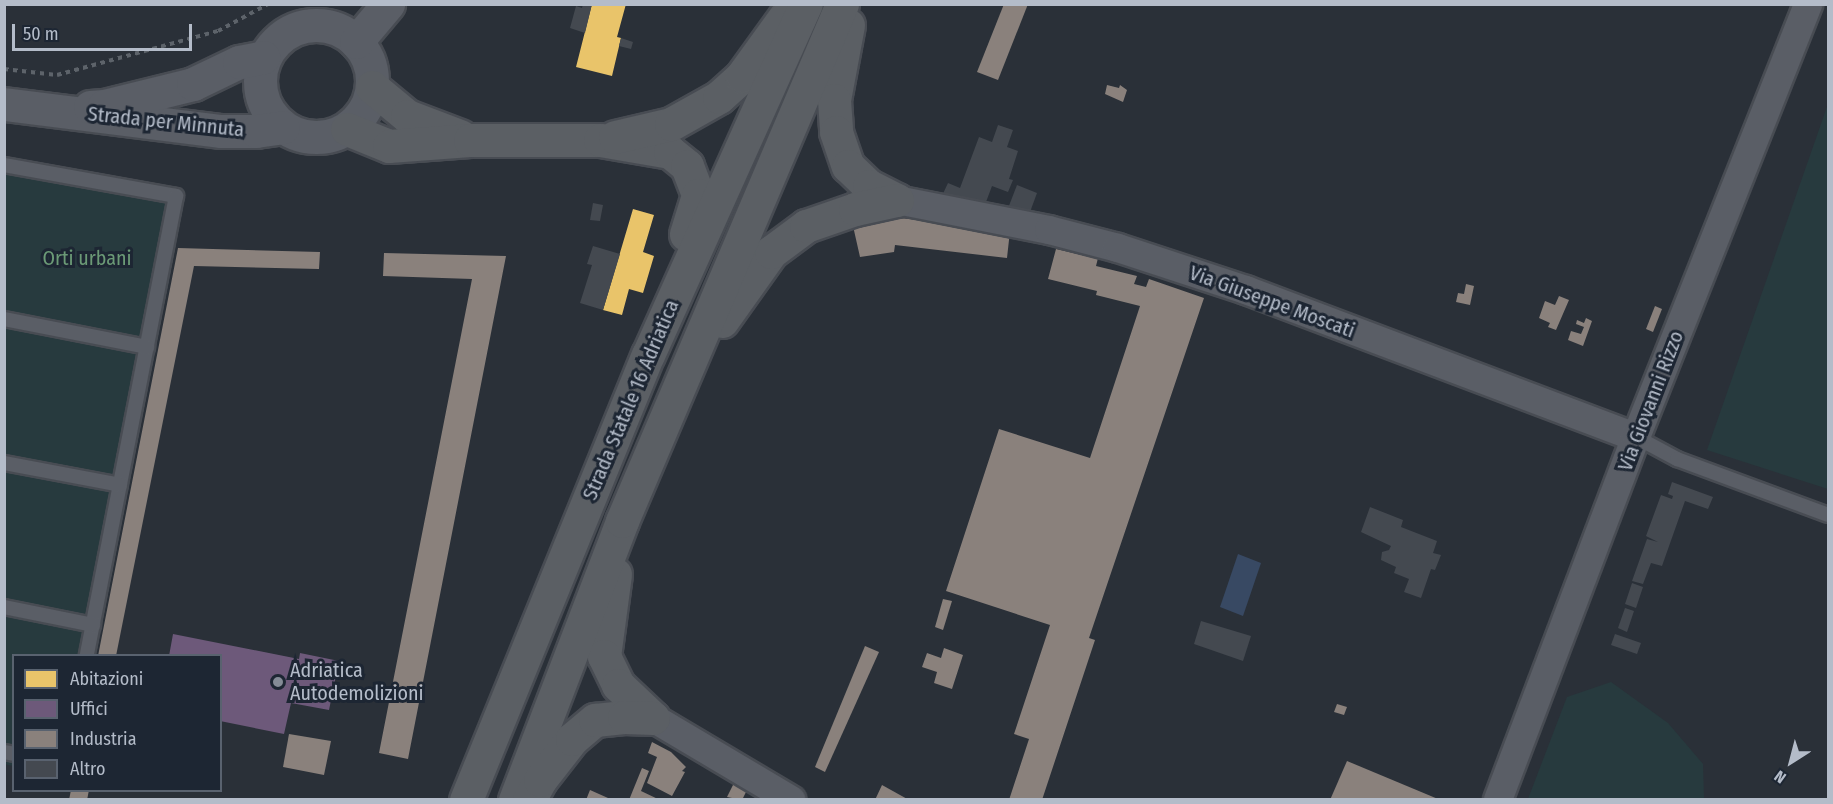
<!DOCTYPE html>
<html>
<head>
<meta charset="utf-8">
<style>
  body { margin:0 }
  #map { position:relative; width:1833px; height:804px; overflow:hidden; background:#2a3038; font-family:"Fira Sans Condensed",sans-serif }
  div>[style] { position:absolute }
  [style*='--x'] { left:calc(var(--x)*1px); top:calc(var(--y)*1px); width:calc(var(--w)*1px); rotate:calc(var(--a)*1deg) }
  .green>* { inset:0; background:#273a3e }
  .water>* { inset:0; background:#384963 }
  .homes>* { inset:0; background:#e9c46a }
  .offices>* { inset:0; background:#6d597a }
  .industry>* { inset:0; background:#8a817c }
  .building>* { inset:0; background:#444950 }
  .path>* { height:4px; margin-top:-2px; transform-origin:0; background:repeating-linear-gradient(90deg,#5d636a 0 4.5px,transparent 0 9px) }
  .roads { filter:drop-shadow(2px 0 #484c53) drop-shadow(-2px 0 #484c53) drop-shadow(0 2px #484c53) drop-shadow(0 -2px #484c53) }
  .service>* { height:14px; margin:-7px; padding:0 7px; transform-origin:7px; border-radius:7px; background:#5a5e66 }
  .minor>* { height:28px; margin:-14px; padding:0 14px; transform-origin:14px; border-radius:14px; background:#5a5e66 }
  .tertiary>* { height:33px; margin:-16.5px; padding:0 16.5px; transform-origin:16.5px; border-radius:16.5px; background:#5a5e66 }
  .tertiary>.ring { margin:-16.5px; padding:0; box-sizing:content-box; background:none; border:33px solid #5a5e66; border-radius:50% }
  .trunk>* { height:33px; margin:-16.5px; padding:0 16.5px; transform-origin:16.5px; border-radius:16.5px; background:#5b5f64 }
  .dots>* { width:16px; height:16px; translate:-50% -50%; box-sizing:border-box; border:3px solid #1d2633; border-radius:50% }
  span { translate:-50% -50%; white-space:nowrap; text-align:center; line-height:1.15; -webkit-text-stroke:6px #1d2633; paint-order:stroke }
  .street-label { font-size:20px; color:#b4bcc9 }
  .park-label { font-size:20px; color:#6b9a76 }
  .poi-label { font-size:20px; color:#b4bcc9 }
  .left { translate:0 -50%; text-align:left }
  .frame { position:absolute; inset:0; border:6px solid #b4bcc9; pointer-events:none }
  .legend { position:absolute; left:12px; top:654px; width:210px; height:138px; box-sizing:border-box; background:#1d2633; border:2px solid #59626f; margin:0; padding:8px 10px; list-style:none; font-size:18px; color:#b4bcc9 }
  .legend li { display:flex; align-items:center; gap:12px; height:30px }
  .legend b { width:30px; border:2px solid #59626f }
  .north { position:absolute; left:1761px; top:732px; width:60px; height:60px; -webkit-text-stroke:4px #1d2633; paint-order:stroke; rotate:216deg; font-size:16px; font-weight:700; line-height:24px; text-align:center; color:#b4bcc9 }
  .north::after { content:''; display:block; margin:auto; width:21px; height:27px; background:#b4bcc9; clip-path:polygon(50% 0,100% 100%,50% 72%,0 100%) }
  .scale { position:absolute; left:12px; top:24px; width:180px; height:27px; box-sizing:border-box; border:3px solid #b4bcc9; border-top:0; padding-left:8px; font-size:18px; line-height:21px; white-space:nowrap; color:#b4bcc9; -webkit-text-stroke:4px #1d2633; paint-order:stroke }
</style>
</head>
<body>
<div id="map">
  <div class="green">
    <i style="clip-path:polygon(1828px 104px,1828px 489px,1707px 450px)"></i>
    <i style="clip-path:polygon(4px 159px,185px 191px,95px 655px,14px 656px,13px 766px,4px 764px)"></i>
    <i style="clip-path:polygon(1611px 682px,1668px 723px,1703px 764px,1704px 799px,1528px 799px,1567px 697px)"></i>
  </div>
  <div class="water">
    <i style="clip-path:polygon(1238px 554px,1261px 563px,1243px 616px,1220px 607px)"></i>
  </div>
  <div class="homes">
    <i style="clip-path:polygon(592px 4px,626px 4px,617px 37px,621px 38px,612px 76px,576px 67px)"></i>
    <i style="clip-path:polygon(633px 209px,654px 215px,643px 252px,654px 256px,643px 293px,629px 289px,622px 315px,603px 310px)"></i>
  </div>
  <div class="offices">
    <i style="clip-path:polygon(173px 634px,299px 659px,300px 653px,339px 661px,329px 710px,291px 703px,284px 734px,220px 721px,220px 656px,169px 656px)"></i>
  </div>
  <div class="industry">
    <i style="clip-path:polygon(1004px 4px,1028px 4px,998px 80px,977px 72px)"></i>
    <i style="clip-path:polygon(1107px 85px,1119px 88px,1120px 85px,1127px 90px,1123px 102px,1105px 94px)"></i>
    <i style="clip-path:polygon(892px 217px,1010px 231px,1007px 258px,895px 245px,894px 252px,860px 257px,853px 226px)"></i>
    <i style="clip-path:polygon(178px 248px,320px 252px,319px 269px,194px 266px,116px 656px,98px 656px)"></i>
    <i style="clip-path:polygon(1056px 249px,1086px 256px,1087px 250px,1099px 254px,1096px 266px,1137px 276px,1134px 284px,1146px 287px,1149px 279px,1204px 298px,1089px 638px,1095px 640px,1042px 800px,1009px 800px,1029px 739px,1014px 734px,1050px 625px,946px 591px,999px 429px,1090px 458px,1140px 306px,1096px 295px,1097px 291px,1048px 279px)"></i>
    <i style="clip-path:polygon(384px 253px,506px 256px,408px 759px,379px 753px,472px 279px,383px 276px)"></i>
    <i style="clip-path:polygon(1466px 284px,1474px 286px,1470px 305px,1456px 302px,1458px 293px,1464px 294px)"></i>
    <i style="clip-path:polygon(1559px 296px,1569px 300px,1556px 330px,1548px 327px,1550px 323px,1539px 318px,1545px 301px,1555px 305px)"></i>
    <i style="clip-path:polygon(1655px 306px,1662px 309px,1653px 332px,1646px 329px)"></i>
    <i style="clip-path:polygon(1586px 318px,1592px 321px,1583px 346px,1568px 340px,1571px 331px,1581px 334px,1584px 327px,1576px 324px,1577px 320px,1584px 323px)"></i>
    <i style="clip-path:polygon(943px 599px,952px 601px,943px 630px,935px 627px)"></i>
    <i style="clip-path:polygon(865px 646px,879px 652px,825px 772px,815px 767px)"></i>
    <i style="clip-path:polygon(944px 648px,963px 655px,952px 689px,934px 683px,937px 672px,922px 667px,927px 653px,941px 658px)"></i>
    <i style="clip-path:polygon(1337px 704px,1347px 707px,1344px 715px,1334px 712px)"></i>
    <i style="clip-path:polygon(289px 734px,331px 741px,324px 775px,283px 767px)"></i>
    <i style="clip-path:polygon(652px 742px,671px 752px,686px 767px,682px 771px,685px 772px,672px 796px,647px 783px,657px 757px,648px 753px)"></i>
    <i style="clip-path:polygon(1347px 761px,1438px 799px,1438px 800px,1330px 800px)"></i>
    <i style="clip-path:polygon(642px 768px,649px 771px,641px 791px,660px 800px,629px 800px)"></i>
    <i style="clip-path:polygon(734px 783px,747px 790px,742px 800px,727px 797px)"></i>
    <i style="clip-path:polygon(882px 785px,909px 800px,875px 800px)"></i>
    <i style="clip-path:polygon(71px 790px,89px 790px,87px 800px,69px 800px)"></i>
    <i style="clip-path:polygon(590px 790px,608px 798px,607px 800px,586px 800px)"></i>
  </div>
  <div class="building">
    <i style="clip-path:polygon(583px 4px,592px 4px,585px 33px,570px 28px,576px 6px,582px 8px)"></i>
    <i style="clip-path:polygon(621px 38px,633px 42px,631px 49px,619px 46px)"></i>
    <i style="clip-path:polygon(998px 125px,1013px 130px,1007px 147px,1018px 151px,1009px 179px,1013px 180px,1008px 192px,992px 186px,983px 210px,940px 200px,948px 183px,960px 188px,979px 137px,992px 142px)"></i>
    <i style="clip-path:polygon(1017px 185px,1037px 193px,1030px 212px,1007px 211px)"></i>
    <i style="clip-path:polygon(593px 203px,603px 205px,600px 221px,590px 220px)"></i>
    <i style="clip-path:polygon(593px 246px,620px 254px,603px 310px,580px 303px,592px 265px,587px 264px)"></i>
    <i style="clip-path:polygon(1672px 482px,1713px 497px,1708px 509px,1685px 501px,1662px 566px,1651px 563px,1643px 584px,1632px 581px,1647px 539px,1658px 542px,1646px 536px,1661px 495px,1672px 499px,1673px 496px,1668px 494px)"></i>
    <i style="clip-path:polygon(1370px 507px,1403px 520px,1401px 527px,1437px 541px,1433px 553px,1441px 555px,1435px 570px,1431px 569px,1421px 598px,1404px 592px,1409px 579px,1394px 573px,1396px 567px,1381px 560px,1382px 552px,1389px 550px,1391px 546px,1361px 532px)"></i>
    <i style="clip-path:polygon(1632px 583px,1643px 587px,1636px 608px,1625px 604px)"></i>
    <i style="clip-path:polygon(1625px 608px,1634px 611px,1627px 632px,1618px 628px)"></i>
    <i style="clip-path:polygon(1201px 621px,1251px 636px,1243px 661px,1194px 644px)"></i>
    <i style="clip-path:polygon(1615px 634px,1641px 643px,1637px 654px,1611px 645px)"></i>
  </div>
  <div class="path">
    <i style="--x:4;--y:69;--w:53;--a:6.5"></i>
    <i style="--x:57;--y:75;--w:167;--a:-15.3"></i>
    <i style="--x:218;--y:31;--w:57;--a:-28.4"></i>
  </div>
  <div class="roads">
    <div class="service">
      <i style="--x:4;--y:165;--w:175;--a:10.2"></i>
      <i style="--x:176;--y:196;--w:469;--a:101"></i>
      <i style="--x:4;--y:319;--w:146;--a:11.1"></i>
      <i style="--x:1636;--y:437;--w:47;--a:28.2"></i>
      <i style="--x:1677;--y:459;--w:161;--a:20.3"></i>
      <i style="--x:4;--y:463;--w:118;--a:10.7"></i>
      <i style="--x:4;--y:607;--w:91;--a:11.4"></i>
      <i style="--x:4;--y:752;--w:10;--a:11"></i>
    </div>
    <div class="minor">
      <i style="--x:897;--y:200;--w:155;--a:11.2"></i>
      <i style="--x:1049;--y:230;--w:71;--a:14.6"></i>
      <i style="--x:1118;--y:248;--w:135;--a:18.2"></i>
      <i style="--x:1246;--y:290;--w:417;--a:20.7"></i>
      <i style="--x:653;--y:718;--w:161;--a:30.7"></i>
      <i style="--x:1498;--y:800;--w:388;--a:-69.2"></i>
      <i style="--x:1636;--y:437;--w:466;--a:-68.3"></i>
    </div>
    <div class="tertiary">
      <i class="ring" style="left:260px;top:25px;width:79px;height:79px"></i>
      <i style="--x:356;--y:42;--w:50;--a:-49.9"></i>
      <i style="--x:4;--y:104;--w:219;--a:7.1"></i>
      <i style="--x:221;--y:131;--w:35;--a:0"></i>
      <i style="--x:256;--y:131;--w:27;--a:-8"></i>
      <i style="--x:90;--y:107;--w:14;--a:-4"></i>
      <i style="--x:104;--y:106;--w:92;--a:-13.9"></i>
      <i style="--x:193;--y:84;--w:51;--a:-25.6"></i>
      <i style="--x:239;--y:62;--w:25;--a:-11"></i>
    </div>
    <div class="trunk">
      <i style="--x:848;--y:25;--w:76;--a:100.6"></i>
      <i style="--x:834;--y:100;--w:32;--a:86"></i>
      <i style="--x:836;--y:132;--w:36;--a:71"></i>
      <i style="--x:848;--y:166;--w:29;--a:44"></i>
      <i style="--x:869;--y:186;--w:31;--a:27"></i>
      <i style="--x:372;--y:87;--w:45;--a:39.6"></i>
      <i style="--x:407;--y:116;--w:57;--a:20.7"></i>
      <i style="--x:347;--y:129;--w:45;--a:22"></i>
      <i style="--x:389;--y:146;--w:81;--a:-4.2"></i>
      <i style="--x:470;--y:140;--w:130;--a:0"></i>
      <i style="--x:600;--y:140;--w:71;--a:9.7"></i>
      <i style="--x:670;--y:152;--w:22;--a:39"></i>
      <i style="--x:687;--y:166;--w:31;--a:69"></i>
      <i style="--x:698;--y:195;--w:41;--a:107.1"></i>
      <i style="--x:615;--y:137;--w:57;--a:-13.1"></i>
      <i style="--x:671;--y:124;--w:55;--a:-29.4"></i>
      <i style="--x:719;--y:97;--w:31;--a:-42"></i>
      <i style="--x:742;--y:76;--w:72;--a:-54.1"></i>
      <i style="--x:722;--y:321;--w:85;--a:-54.6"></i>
      <i style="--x:771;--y:252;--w:44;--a:-36.6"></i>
      <i style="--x:806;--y:226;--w:52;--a:-19.1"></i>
      <i style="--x:855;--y:209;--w:43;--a:-12.1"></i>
      <i style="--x:615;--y:574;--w:83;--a:97.6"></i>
      <i style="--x:604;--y:656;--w:32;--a:64"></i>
      <i style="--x:618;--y:685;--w:48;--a:43.3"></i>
      <i style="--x:466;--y:800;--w:481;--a:-67.8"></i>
      <i style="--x:648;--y:355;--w:385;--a:-65.8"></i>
      <i style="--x:515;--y:800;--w:299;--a:-69"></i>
      <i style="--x:622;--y:521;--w:562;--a:-66.95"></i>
      <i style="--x:529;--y:800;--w:23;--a:-61"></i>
      <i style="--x:540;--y:780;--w:52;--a:-52"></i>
      <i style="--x:572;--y:739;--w:30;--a:-40"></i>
      <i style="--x:595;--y:720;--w:29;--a:-6"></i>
      <i style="--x:624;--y:717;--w:29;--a:2"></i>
    </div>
  </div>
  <div class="dots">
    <i style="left:278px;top:682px;background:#848b96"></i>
  </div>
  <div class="street-label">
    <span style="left:166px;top:122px;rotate:6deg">Strada per Minnuta</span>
    <span style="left:1272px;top:302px;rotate:20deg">Via Giuseppe Moscati</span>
    <span style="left:631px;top:400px;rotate:-67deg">Strada Statale 16 Adriatica</span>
    <span style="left:1651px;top:401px;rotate:-69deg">Via Giovanni Rizzo</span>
  </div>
  <div class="park-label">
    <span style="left:87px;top:258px">Orti urbani</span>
  </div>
  <div class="poi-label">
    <span class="left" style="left:290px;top:682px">Adriatica<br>Autodemolizioni</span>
  </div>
  <div class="frame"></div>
  <ul class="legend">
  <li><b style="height:16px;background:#e9c46a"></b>Abitazioni</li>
  <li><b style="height:16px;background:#6d597a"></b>Uffici</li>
  <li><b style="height:16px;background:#8a817c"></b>Industria</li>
  <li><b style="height:16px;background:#444950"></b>Altro</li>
  </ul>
  <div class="north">N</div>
  <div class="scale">50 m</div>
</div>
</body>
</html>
